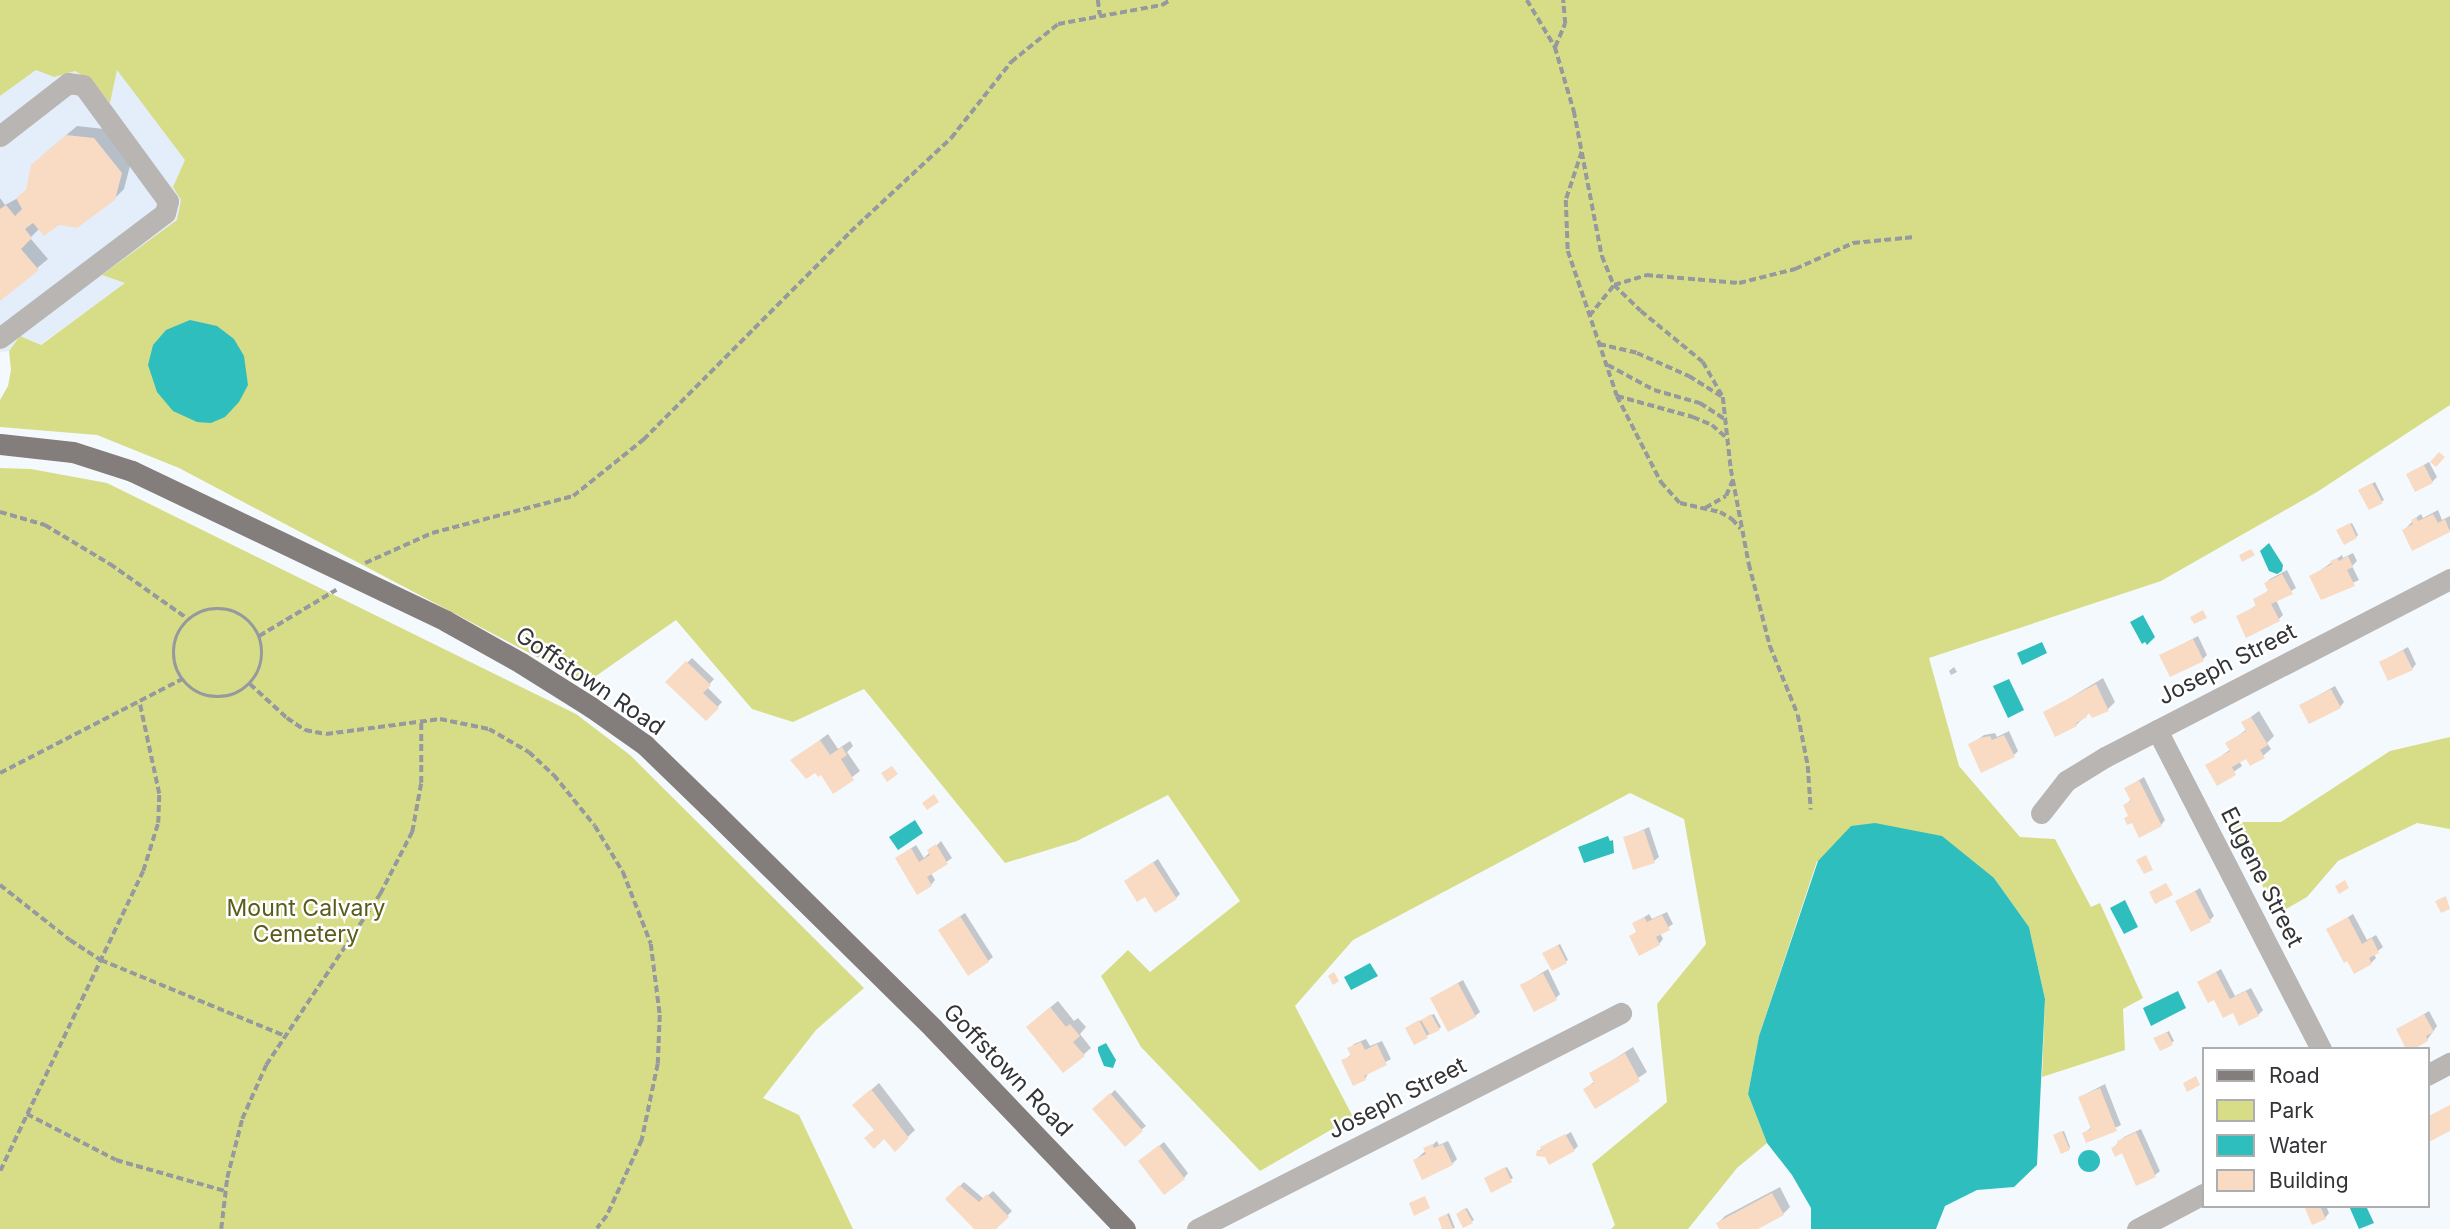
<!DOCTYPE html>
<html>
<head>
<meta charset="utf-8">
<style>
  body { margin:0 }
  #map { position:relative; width:2450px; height:1229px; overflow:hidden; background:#f4f9fe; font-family:Inter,sans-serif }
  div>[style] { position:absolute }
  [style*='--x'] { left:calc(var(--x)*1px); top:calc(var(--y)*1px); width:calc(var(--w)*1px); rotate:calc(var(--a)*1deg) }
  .built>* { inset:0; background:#e4eefa }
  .green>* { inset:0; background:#d7dd87 }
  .water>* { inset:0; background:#2fbebe }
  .round { border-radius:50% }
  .shadow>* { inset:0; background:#0003 }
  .building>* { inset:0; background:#f9dbc3 }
  .path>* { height:3.5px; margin-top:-1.75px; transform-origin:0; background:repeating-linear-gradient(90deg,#96999d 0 7px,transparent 0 10.5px) }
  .path>.ring { margin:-1.75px; padding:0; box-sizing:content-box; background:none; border:3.5px solid #96999d; border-radius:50% }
  .minor>* { height:21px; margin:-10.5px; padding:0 10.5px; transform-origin:10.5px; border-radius:10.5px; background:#b8b5b3 }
  .major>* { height:21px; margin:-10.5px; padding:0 10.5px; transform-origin:10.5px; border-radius:10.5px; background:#837d7b }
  span { translate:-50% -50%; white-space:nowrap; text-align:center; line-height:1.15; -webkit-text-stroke:5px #fff; paint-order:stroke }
  .street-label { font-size:23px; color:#333437 }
  .park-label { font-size:23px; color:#595c1a }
  .legend { position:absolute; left:2202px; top:1047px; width:228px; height:161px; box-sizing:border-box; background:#fff; border:2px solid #adaeaf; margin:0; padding:9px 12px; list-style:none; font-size:21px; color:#333437 }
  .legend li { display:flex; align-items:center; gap:14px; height:35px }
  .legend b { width:35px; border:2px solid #adaeaf }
</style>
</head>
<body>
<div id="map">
  <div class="built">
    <i style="clip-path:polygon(92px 36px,229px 202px,103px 275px,126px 283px,40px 345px,20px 336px,9px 351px,0 352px,0 96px,36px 70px)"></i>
  </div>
  <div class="green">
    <i style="clip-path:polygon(0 0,2450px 0,2450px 405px,2317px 492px,2161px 581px,1929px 658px,1959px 766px,2020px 837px,2055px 839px,2091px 907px,2100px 903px,2143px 998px,2123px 1009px,2125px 1050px,2042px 1077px,2045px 999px,2029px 927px,1994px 878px,1817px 861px,1759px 1036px,1748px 1094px,1767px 1143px,1737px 1168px,1688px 1229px,1611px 1229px,1615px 1225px,1592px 1164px,1667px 1102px,1657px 1004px,1706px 944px,1684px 819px,1630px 793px,1353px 940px,1295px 1006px,1353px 1117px,1260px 1171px,1141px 1047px,1101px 976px,1128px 950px,1150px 972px,1240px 901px,1168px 795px,1077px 841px,1005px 863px,864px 689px,793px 722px,752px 709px,676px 620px,586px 683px,179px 468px,97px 435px,0 427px,0 400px,8px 386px,11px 370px,9px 351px,20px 336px,41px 345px,125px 283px,102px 275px,177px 220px,181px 200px,173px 187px,185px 160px,117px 70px,110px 103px,95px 84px,75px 71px,54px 77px,36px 70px,0 96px)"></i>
    <i style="clip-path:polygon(0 468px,31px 469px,107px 483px,576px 714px,630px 755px,864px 988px,816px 1030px,763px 1098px,799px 1115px,853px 1229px,0 1229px)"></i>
    <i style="clip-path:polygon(2450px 737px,2450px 829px,2417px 823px,2338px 861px,2307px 897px,2277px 914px,2230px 822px,2281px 822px,2390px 751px)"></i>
  </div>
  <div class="water">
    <i style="clip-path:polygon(190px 320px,217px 326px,234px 339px,244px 356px,248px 385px,239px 402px,225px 417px,211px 423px,197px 422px,173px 411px,157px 392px,148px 365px,153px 345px,166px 330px)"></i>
    <i style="clip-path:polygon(2269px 543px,2283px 565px,2282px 571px,2277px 574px,2269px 571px,2260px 551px)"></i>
    <i style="clip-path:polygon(2143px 615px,2155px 637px,2147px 645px,2145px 642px,2142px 644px,2130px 622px)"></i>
    <i style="clip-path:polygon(2042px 642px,2047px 653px,2022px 665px,2017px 653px)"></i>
    <i style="clip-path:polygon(2009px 679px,2024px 710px,2008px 718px,1993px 686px)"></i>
    <i style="clip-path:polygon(915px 820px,923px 833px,898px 850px,889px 837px)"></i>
    <i style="clip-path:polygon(1875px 823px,1942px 836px,1994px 878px,2029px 927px,2045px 999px,2037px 1165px,2014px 1187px,1977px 1190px,1945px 1206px,1936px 1229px,1811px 1229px,1811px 1208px,1792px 1175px,1767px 1143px,1748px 1094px,1759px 1036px,1818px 861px,1851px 826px)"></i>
    <i style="clip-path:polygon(1608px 836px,1610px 841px,1613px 840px,1614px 853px,1584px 863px,1578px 847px)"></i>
    <i style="clip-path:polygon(2125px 900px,2138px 927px,2124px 934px,2110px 908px)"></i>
    <i style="clip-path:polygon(1370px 963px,1378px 976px,1351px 990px,1344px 977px)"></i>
    <i style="clip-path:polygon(2178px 991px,2186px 1008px,2151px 1026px,2143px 1008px)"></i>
    <i style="clip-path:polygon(1106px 1043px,1116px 1060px,1113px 1068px,1104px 1066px,1098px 1051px,1098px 1047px)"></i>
    <i class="round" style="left:2078px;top:1150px;width:22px;height:22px"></i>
    <i style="clip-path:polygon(2349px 1206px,2366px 1206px,2374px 1223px,2359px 1229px)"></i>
  </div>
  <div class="shadow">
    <i style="clip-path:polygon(77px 126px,104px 129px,131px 162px,124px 189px,114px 199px,59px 224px,40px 228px,30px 238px,48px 259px,0 299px,0 198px,5px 205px,18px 198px,29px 188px,43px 155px)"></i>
    <i style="clip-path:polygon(2429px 462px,2437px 477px,2432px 482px,2408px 474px)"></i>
    <i style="clip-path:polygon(2375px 482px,2384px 500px,2370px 508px,2362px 489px)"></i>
    <i style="clip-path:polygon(2438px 510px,2442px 520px,2450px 516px,2450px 530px,2413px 549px,2404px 530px,2418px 516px,2421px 514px,2423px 518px)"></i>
    <i style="clip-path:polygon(2352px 523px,2358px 535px,2356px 537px,2340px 529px)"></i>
    <i style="clip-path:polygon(2353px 553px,2357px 561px,2352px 566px,2359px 580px,2322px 597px,2311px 577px,2342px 555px,2343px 558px)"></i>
    <i style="clip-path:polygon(2287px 570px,2296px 588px,2276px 600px,2283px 615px,2279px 619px,2238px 617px,2257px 605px,2255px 600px,2269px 590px,2266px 583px,2270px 579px)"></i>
    <i style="clip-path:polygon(2198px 636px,2207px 655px,2202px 660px,2162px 655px)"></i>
    <i style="clip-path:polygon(2408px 647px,2416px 664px,2412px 669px,2381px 662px)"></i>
    <i style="clip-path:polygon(692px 658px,714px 679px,707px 687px,722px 702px,706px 719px,668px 682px)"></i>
    <i style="clip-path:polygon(1954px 667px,1957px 672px,1951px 675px,1949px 671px)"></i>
    <i style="clip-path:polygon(2103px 678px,2115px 702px,2108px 709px,2090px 712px,2076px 725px,2045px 713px)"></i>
    <i style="clip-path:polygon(2335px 686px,2344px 702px,2340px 707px,2301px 705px)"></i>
    <i style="clip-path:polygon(2259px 711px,2274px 736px,2267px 743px,2271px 749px,2263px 756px,2247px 757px,2239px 761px,2242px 766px,2218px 783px,2207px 766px,2231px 749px,2227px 744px,2247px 729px,2244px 722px)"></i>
    <i style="clip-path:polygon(2009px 731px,2018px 751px,2014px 755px,1970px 745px,1984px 735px,1995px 733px,1997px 737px)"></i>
    <i style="clip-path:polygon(828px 734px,838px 749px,850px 741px,853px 746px,847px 752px,860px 771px,834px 791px,821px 773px,793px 760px)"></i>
    <i style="clip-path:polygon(2144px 777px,2165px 820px,2161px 825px,2130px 815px,2125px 805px,2132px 799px,2126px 788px)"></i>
    <i style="clip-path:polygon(1649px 827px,1659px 857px,1654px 861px,1625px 838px)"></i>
    <i style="clip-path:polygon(941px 841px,952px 858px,931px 873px,935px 880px,931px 885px,897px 858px,916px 845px,924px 858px)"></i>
    <i style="clip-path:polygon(1158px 859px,1180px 894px,1176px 898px,1145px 895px,1126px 881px)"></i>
    <i style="clip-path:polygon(2200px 888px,2214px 916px,2210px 920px,2177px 902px)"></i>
    <i style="clip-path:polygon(1667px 912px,1673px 924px,1660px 933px,1663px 939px,1659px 944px,1634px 924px,1649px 914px,1652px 919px)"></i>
    <i style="clip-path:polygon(965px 913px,993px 957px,988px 961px,945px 926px)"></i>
    <i style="clip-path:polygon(2353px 914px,2367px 940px,2376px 935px,2383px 947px,2374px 954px,2376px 958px,2371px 963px,2355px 971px,2328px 930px)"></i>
    <i style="clip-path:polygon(1560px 944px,1568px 960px,1552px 969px,1546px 952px)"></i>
    <i style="clip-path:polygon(1548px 969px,1560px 994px,1556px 998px,1522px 985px)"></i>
    <i style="clip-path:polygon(2221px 969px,2235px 996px,2251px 988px,2263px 1010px,2258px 1015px,2234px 1011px,2199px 982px)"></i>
    <i style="clip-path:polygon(1463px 980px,1480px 1012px,1475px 1016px,1432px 998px)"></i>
    <i style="clip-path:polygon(1058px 1001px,1074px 1021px,1078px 1018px,1086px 1027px,1080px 1034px,1091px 1048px,1083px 1055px,1035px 1020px)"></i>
    <i style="clip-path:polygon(2429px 1011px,2437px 1026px,2427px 1040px,2398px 1030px)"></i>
    <i style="clip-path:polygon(1434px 1014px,1441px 1027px,1415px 1043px,1409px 1026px)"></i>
    <i style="clip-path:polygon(2169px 1031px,2174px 1041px,2161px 1049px,2157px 1037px)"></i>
    <i style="clip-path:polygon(1366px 1039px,1370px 1046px,1382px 1041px,1391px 1059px,1369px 1072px,1365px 1079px,1343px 1061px,1352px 1054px,1350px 1049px,1354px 1044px)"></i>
    <i style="clip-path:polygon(1633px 1047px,1647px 1072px,1595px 1107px,1585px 1089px,1595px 1081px,1591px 1074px)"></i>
    <i style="clip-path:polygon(879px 1083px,915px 1130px,895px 1149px,876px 1129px,862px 1098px)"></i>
    <i style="clip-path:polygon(2105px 1084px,2121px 1125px,2087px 1141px,2084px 1133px,2092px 1127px,2080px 1097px)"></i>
    <i style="clip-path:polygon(1115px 1090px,1146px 1126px,1141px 1130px,1095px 1109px)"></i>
    <i style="clip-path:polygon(2141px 1129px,2160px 1171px,2155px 1175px,2123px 1151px,2113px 1148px,2124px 1137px)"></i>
    <i style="clip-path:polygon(2064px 1131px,2070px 1147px,2069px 1149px,2057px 1133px)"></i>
    <i style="clip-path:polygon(1571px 1132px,1578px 1146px,1574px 1150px,1546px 1155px,1538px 1151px)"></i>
    <i style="clip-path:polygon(1437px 1141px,1439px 1145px,1448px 1141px,1457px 1159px,1452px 1164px,1415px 1160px)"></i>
    <i style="clip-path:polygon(1164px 1142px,1188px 1173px,1184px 1178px,1145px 1157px)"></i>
    <i style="clip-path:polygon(1507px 1167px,1513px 1178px,1492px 1190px,1488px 1177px)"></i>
    <i style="clip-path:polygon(964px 1182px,984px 1199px,993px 1191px,1012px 1211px,994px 1229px,976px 1229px,947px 1199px)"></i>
    <i style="clip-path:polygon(1780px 1187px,1790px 1207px,1783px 1214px,1754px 1229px,1721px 1229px,1718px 1223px,1725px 1216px)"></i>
    <i style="clip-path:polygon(2306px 1206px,2326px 1206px,2329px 1213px,2325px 1218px)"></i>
    <i style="clip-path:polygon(1467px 1208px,1474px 1220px,1472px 1221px,1459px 1212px)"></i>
    <i style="clip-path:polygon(1449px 1213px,1455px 1228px,1444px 1229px,1440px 1218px)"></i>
  </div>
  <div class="building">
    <i style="clip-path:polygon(66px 135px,94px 138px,122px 173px,115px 200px,77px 228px,59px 225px,44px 236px,33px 223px,25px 229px,32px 238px,21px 249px,39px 270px,0 301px,0 209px,6px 205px,15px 216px,22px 209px,16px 198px,26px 190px,31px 165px)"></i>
    <i style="clip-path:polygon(2439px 452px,2445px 457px,2436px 467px,2430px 462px)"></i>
    <i style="clip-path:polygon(2424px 465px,2433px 483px,2415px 492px,2406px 474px)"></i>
    <i style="clip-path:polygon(2372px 483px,2383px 503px,2369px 510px,2358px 490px)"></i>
    <i style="clip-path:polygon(2433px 514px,2438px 523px,2445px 519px,2450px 532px,2412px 551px,2402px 530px,2413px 524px,2411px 520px,2416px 517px,2418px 521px)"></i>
    <i style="clip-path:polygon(2350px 523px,2357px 538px,2344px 545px,2336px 530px)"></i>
    <i style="clip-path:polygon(2251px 549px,2255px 555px,2242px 562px,2239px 555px)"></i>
    <i style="clip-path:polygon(2348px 556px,2353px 567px,2347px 570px,2355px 586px,2321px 600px,2309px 576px,2332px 564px,2330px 561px,2337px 558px,2339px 561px)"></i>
    <i style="clip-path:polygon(2282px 574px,2293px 594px,2271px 604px,2280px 621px,2246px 638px,2236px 616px,2256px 606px,2253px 599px,2268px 591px,2264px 583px)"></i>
    <i style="clip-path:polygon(2203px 610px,2207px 618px,2194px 624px,2190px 617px)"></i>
    <i style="clip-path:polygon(2193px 639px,2204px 661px,2170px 677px,2159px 655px)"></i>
    <i style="clip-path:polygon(2403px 650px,2413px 670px,2388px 681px,2379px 662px)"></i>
    <i style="clip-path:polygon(686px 661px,711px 685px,703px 693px,719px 708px,706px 721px,665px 682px)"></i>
    <i style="clip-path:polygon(2096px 684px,2109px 711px,2092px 718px,2089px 713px,2086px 715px,2087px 717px,2076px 723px,2077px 726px,2055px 737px,2043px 712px)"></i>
    <i style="clip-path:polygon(2331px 689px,2341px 708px,2309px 724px,2299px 705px)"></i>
    <i style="clip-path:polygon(2251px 717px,2268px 745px,2260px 750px,2265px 758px,2250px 766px,2246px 759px,2232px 767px,2236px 775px,2217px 786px,2205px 765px,2230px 751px,2225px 743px,2246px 731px,2241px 722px)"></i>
    <i style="clip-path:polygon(2004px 735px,2015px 757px,1981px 773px,1968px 744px,1980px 738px,1990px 736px,1992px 740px)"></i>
    <i style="clip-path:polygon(820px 740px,830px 755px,842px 747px,847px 755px,841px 759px,854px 780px,833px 794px,821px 775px,818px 777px,815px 773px,806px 779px,790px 760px)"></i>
    <i style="clip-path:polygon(892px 766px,898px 774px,887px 782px,881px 773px)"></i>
    <i style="clip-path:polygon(2139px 780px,2162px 826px,2139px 838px,2132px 823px,2127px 825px,2124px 818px,2128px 816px,2123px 805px,2131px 801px,2124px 788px)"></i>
    <i style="clip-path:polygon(934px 794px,939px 802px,927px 810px,922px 803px)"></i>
    <i style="clip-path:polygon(1644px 830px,1655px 863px,1633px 870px,1623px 837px)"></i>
    <i style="clip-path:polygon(936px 844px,948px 864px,927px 877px,932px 886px,917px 895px,895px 858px,911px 848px,919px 862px,930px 855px,927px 850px)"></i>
    <i style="clip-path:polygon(2146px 855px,2153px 870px,2144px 874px,2136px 860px)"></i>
    <i style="clip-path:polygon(1153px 862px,1177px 899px,1155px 913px,1145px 897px,1137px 902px,1124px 881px)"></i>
    <i style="clip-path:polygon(2345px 880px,2349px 888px,2339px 894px,2335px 886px)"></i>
    <i style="clip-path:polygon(2166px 883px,2173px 895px,2155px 904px,2149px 892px)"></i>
    <i style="clip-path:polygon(2195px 891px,2211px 922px,2191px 932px,2175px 901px)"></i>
    <i style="clip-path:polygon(2446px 896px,2450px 909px,2441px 913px,2435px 901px)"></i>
    <i style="clip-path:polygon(1662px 915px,1670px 930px,1656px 937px,1660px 945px,1639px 956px,1629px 936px,1636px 932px,1632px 923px,1644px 917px,1647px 922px)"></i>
    <i style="clip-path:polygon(960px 916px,989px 962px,968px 976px,938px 930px)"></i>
    <i style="clip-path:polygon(2348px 917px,2362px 944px,2372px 938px,2379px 953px,2369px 958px,2372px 964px,2354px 974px,2347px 961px,2344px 963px,2326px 929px)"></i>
    <i style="clip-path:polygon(1558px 945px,1567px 963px,1552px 971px,1542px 953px)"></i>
    <i style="clip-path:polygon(1334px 972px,1339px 981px,1333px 985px,1328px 976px)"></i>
    <i style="clip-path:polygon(2216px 972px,2230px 999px,2246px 991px,2259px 1016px,2239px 1026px,2233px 1013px,2223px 1018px,2214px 1000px,2208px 1003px,2197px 982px)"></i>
    <i style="clip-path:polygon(1543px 973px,1557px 1000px,1534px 1012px,1520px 985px)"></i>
    <i style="clip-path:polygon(1458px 983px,1476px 1017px,1448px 1032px,1430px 998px)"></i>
    <i style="clip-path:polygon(1050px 1007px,1066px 1027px,1070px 1024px,1080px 1036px,1073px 1042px,1085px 1056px,1063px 1073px,1026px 1027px)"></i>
    <i style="clip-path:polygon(1431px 1014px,1440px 1030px,1430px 1035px,1421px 1020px)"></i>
    <i style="clip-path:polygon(2424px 1014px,2434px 1032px,2426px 1036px,2428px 1041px,2414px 1049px,2406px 1049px,2396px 1029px)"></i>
    <i style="clip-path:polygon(1419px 1020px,1428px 1038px,1414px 1045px,1405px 1028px)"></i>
    <i style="clip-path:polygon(2167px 1032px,2173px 1045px,2160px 1051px,2153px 1038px)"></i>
    <i style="clip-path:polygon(1361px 1042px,1365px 1050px,1377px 1044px,1387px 1065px,1364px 1076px,1366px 1080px,1353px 1086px,1341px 1060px,1351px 1056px,1347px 1048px)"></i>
    <i style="clip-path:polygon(1625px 1053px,1640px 1081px,1595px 1109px,1583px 1089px,1594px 1083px,1589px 1073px)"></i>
    <i style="clip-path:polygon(2196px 1076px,2200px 1085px,2187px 1092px,2183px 1083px)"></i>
    <i style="clip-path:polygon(2100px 1088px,2117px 1131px,2086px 1143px,2082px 1133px,2091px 1129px,2078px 1097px)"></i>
    <i style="clip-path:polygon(871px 1089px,909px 1138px,895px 1152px,884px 1139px,874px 1149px,864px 1138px,874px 1130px,852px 1105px)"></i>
    <i style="clip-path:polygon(1110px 1093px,1143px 1131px,1125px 1147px,1092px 1109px)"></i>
    <i style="clip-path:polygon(2450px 1105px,2450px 1131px,2427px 1143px,2427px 1117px)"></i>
    <i style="clip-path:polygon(2062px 1131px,2070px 1150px,2061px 1154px,2053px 1135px)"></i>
    <i style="clip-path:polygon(2136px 1132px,2156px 1177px,2136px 1186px,2122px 1153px,2115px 1157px,2111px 1148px,2118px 1144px,2117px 1141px)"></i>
    <i style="clip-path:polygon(1565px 1134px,1575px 1151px,1549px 1165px,1545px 1157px,1536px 1156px,1537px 1150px,1542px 1151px,1540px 1147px)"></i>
    <i style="clip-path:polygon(1432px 1144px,1434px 1148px,1443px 1144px,1453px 1165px,1422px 1180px,1413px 1160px,1426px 1154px,1423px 1148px)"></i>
    <i style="clip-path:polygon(1159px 1145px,1185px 1179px,1164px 1195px,1138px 1161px)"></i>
    <i style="clip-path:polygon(1505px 1167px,1512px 1182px,1491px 1193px,1484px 1178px)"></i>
    <i style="clip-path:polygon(959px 1185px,979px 1202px,987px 1194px,1009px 1217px,996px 1229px,974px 1229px,945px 1199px)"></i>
    <i style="clip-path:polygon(1772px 1193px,1784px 1215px,1758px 1229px,1719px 1229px,1716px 1223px)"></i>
    <i style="clip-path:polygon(1425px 1196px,1430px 1208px,1414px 1216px,1409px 1203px)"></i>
    <i style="clip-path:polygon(2304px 1206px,2320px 1206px,2326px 1219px,2312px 1225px)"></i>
    <i style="clip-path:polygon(1465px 1208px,1473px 1223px,1463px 1228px,1456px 1214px)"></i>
    <i style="clip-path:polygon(1447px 1214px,1453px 1229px,1442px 1229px,1438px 1218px)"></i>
  </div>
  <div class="path">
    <i style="--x:1098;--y:0;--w:15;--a:82"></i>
    <i style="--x:1527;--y:0;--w:55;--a:59.2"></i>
    <i style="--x:1555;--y:47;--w:67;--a:73.5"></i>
    <i style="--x:1574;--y:111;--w:148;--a:79.1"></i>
    <i style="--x:1602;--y:256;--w:31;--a:68"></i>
    <i style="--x:1614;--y:285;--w:37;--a:44"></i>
    <i style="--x:1641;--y:311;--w:80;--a:39.4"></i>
    <i style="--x:1703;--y:362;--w:40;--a:60.3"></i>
    <i style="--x:1723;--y:397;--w:72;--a:83.7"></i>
    <i style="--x:1731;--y:469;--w:97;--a:79.3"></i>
    <i style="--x:1749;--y:564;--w:85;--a:75.6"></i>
    <i style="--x:1770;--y:646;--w:74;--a:67.9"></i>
    <i style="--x:1798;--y:715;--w:52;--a:78.9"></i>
    <i style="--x:1808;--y:766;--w:44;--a:86.1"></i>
    <i style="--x:1555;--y:47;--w:25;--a:-67"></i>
    <i style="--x:1565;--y:24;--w:24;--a:-95"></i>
    <i style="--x:1582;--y:152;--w:51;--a:108.4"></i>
    <i style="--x:1566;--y:200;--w:51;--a:87.8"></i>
    <i style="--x:1568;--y:251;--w:153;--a:71.3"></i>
    <i style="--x:1617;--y:396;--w:97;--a:62.9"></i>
    <i style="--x:1661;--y:482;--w:28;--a:48"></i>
    <i style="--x:1680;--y:503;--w:41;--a:12.7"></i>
    <i style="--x:1720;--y:512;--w:14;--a:30"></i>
    <i style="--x:1732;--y:519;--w:13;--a:48"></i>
    <i style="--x:1589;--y:316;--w:40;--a:-51"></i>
    <i style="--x:1614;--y:285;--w:34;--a:-17"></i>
    <i style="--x:1646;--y:275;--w:93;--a:4.9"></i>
    <i style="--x:1739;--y:283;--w:58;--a:-14"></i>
    <i style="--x:1795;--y:269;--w:64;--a:-24.1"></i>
    <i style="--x:1853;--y:243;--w:62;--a:-5.5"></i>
    <i style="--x:1599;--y:344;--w:39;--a:13"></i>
    <i style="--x:1637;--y:353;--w:57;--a:23.9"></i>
    <i style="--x:1689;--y:376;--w:38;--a:32"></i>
    <i style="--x:1608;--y:365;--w:52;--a:28.5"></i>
    <i style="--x:1654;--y:390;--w:48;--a:15.8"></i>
    <i style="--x:1700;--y:403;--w:30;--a:33"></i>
    <i style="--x:1617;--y:396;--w:79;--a:15.4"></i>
    <i style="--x:1693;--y:417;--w:21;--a:23"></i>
    <i style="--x:1712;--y:425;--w:18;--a:41"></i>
    <i style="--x:1705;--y:508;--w:24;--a:-30"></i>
    <i style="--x:1726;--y:496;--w:16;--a:-68"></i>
    <i style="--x:0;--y:512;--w:47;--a:16.1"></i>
    <i style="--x:45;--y:525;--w:76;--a:31"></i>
    <i style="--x:110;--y:564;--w:95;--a:35.2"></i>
    <i style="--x:365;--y:563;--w:73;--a:-24.1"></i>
    <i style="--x:432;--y:533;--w:146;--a:-14.7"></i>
    <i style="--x:573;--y:496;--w:90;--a:-38.7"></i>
    <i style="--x:643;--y:440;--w:293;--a:-45.1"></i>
    <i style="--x:850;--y:232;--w:138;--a:-42.9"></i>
    <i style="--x:951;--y:138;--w:97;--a:-51.7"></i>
    <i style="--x:1011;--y:62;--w:60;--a:-39"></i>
    <i style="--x:1058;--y:24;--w:106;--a:-10.4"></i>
    <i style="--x:1162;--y:5;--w:9;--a:-32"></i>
    <i class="ring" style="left:174px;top:609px;width:84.5px;height:84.5px"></i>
    <i style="--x:259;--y:636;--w:90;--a:-30.9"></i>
    <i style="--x:250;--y:684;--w:50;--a:42.6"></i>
    <i style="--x:287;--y:718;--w:22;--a:34"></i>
    <i style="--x:305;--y:730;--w:21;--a:11"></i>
    <i style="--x:326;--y:734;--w:115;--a:-7.5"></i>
    <i style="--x:440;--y:719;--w:50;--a:11.5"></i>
    <i style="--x:489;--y:729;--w:46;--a:29.9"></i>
    <i style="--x:529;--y:752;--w:34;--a:43"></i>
    <i style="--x:554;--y:775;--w:65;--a:51.2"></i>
    <i style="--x:595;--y:826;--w:54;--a:58.7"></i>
    <i style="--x:623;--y:872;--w:77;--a:68.7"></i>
    <i style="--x:651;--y:944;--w:72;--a:82.8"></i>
    <i style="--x:660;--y:1015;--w:49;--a:92.3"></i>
    <i style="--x:658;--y:1064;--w:78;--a:101.9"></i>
    <i style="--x:642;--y:1140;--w:84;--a:114.7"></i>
    <i style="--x:607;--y:1216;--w:16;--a:128"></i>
    <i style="--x:0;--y:773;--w:205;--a:-27.3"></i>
    <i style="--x:0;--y:885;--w:89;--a:38.2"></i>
    <i style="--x:70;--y:940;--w:37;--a:33"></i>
    <i style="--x:101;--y:960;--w:199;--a:22.4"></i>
    <i style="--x:27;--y:1114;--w:100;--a:27.3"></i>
    <i style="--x:116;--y:1160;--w:113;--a:15.9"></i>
    <i style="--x:0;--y:1171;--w:332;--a:-64.5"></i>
    <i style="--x:143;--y:871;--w:50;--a:-72.6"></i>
    <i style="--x:158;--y:823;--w:29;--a:-88"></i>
    <i style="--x:159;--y:794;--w:95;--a:-102.1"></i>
    <i style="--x:221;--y:1229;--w:51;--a:-83.3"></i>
    <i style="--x:227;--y:1178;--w:61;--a:-75.7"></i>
    <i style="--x:242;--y:1119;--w:59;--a:-66"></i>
    <i style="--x:266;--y:1065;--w:206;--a:-56.3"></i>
    <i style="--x:380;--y:894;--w:70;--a:-62.7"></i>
    <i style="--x:412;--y:832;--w:50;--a:-79.6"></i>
    <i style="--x:421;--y:783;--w:61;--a:-90"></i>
  </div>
  <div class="minor">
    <i style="--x:0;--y:136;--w:86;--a:-37.9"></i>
    <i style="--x:68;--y:83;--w:15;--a:8"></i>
    <i style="--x:83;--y:85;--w:144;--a:53.8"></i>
    <i style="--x:168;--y:201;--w:12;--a:104"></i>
    <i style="--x:165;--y:213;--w:207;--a:142.9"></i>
    <i style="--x:2157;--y:730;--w:359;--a:62.8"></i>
    <i style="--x:2041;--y:813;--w:41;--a:-52"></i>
    <i style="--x:2066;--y:781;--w:46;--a:-31.6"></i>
    <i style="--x:2105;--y:757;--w:388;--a:-27.3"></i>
    <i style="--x:2427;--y:1075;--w:26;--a:-28"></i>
    <i style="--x:1197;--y:1229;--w:476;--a:-27"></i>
    <i style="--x:2137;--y:1229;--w:75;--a:-27.9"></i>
  </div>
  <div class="major">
    <i style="--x:0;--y:444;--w:73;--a:6.3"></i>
    <i style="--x:73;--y:452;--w:62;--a:17.9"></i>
    <i style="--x:132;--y:471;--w:348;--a:25.5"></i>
    <i style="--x:446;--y:621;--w:86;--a:29.2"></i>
    <i style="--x:521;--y:663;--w:83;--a:32.2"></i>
    <i style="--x:591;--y:707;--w:66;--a:35.1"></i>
    <i style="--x:645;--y:745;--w:88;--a:44.1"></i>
    <i style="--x:708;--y:806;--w:316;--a:44.6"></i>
    <i style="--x:933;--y:1028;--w:278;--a:46.3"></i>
  </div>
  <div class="street-label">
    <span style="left:2227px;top:664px;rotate:-27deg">Joseph Street</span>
    <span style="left:590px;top:681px;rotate:34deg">Goffstown Road</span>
    <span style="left:2262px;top:877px;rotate:63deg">Eugene Street</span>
    <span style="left:1008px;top:1070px;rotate:46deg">Goffstown Road</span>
    <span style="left:1397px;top:1098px;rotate:-27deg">Joseph Street</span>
  </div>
  <div class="park-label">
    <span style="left:306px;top:921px">Mount Calvary<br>Cemetery</span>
  </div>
  <ul class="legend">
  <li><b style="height:9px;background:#837d7b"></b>Road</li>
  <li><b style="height:19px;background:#d7dd87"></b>Park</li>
  <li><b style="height:19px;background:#2fbebe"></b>Water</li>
  <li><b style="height:19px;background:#f9dbc3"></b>Building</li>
  </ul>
</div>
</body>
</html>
